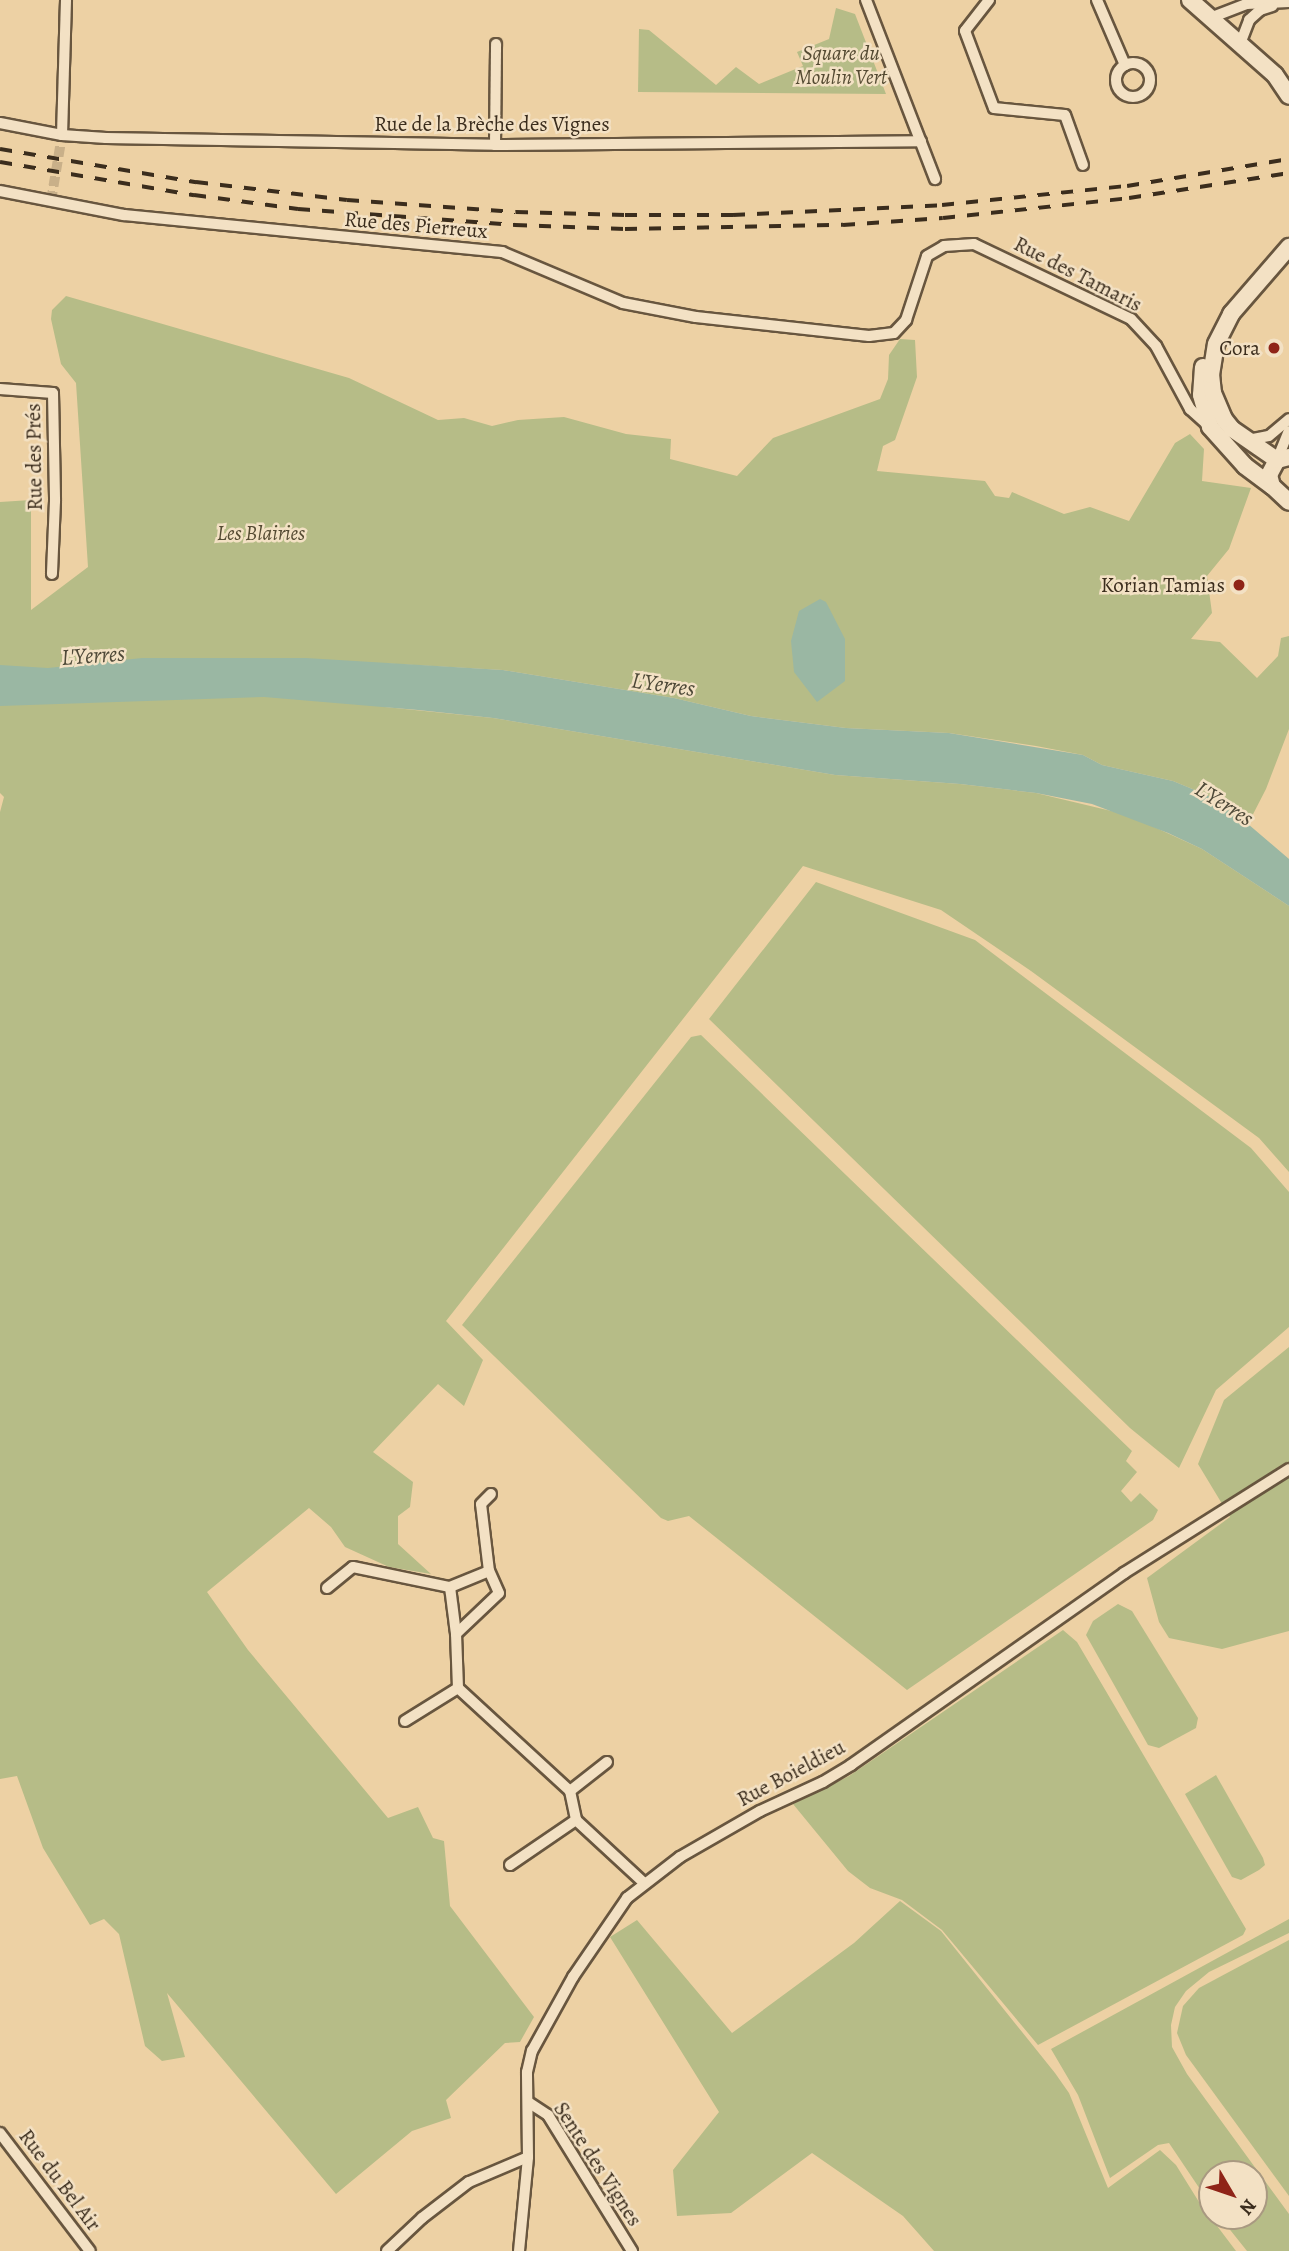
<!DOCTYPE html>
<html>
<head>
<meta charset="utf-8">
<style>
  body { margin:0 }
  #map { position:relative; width:1289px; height:2251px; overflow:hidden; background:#edd1a4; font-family:Alegreya,serif }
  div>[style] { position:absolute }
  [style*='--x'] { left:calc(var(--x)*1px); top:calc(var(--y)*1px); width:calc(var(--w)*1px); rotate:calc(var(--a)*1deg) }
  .green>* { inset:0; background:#b6bc87 }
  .water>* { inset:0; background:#9ab7a3 }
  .street-tunnel>* { height:10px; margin-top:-5px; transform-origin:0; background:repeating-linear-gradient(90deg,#c9b089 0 10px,transparent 0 15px) }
  .roads { filter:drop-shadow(2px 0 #68563f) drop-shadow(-2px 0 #68563f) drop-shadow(0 2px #68563f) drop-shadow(0 -2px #68563f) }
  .street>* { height:10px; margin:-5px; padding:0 5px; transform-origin:5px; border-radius:5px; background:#f3e1c4 }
  .street>.ring { margin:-5px; padding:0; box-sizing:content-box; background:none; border:10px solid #f3e1c4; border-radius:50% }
  .secondary>* { height:16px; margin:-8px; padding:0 8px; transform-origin:8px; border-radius:8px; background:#f3e1c4 }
  .rail>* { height:3.5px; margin-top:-1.75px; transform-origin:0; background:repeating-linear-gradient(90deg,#3b2d1d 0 12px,transparent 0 24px) }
  .dots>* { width:19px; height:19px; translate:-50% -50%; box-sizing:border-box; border:4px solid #f3e1c4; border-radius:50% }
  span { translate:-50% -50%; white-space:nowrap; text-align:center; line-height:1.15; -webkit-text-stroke:5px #f3e1c4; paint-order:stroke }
  .park-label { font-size:21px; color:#544a32; font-style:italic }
  .street-label { font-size:21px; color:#3b2d1d }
  .poi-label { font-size:21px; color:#3b2d1d }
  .right { translate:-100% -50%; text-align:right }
  .water-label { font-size:23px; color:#4e4938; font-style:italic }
  .north { position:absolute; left:1198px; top:2160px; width:70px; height:70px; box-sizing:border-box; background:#f3e1c4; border:2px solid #a99981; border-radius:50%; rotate:129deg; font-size:19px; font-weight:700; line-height:28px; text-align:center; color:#3b2d1d }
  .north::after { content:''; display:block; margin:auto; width:24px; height:32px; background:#8f2418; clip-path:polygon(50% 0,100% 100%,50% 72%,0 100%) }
</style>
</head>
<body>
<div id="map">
  <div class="green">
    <i style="clip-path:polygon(836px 8px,855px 14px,886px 94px,638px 92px,639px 29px,649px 30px,716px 85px,736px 67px,759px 84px,803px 66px,797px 52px,829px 39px)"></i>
    <i style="clip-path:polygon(66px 296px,349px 378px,438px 420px,464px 418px,492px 426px,518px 420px,564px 417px,626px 434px,671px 439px,670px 459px,737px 476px,773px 438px,880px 399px,888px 379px,889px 355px,900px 339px,915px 340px,917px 377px,895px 440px,883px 446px,877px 471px,985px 481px,995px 496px,1009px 498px,1012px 492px,1064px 514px,1090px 507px,1129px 521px,1175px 443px,1190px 434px,1204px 449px,1202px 481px,1251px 488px,1229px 549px,1207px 576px,1212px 613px,1191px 639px,1220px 642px,1257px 678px,1278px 656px,1281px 638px,1289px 636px,1289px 729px,1266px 789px,1248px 824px,1207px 795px,1173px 781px,1102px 765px,1083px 755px,1036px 746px,949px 733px,846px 728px,751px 716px,674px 698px,503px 670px,379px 663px,385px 707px,493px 718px,835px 775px,960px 784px,1036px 793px,1128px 815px,1202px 849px,1289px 906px,1289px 1172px,1259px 1138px,1031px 971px,941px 910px,803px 866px,446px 1321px,483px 1360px,464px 1406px,438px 1384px,373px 1452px,413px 1482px,410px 1507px,398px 1516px,398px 1544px,431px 1574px,389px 1567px,345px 1547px,331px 1527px,309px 1508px,207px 1592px,248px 1650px,388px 1818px,418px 1807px,433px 1838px,444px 1841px,450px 1906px,534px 2017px,520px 2042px,505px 2043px,446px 2100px,451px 2118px,412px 2131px,336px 2194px,167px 1993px,185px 2057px,162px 2061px,145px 2046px,119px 1934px,104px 1919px,90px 1925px,43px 1848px,17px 1776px,0 1779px,0 812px,4px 797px,0 793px,0 502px,31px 500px,31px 610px,88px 567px,76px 383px,61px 364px,51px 319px,52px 310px)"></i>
    <i style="clip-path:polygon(816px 882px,975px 940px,1251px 1148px,1289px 1192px,1289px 1327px,1216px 1390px,1179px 1468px,1130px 1428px,709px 1019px)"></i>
    <i style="clip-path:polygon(701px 1035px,1132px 1451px,1126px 1461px,1137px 1472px,1121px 1491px,1131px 1502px,1140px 1493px,1158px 1510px,1153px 1520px,907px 1690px,689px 1516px,668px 1521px,661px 1518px,462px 1325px,691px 1037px)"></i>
    <i style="clip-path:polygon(1289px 1347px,1289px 1631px,1222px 1649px,1169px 1638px,1159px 1622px,1147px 1578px,1230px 1517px,1198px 1464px,1224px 1400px)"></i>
    <i style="clip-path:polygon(1118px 1604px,1132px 1611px,1198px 1718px,1196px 1728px,1159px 1748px,1148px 1745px,1086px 1635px,1093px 1621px)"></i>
    <i style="clip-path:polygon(1063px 1630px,1077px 1642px,1246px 1929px,1243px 1935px,1038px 2045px,942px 1930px,902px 1900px,870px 1888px,848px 1871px,793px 1804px,849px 1776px)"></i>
    <i style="clip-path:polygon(1216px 1775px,1263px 1858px,1265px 1865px,1259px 1870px,1241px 1880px,1232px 1877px,1185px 1794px)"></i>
    <i style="clip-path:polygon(900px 1901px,941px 1931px,1055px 2073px,1069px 2093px,1108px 2188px,1160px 2150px,1176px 2165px,1199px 2202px,1236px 2251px,934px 2251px,903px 2216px,812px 2153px,731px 2213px,677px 2216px,673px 2170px,719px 2112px,610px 1937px,637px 1920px,732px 2033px,854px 1943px)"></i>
    <i style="clip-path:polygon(1289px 1919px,1289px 1933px,1209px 1972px,1186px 1991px,1175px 2007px,1171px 2025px,1172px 2047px,1187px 2074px,1289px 2214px,1289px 2251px,1247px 2251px,1219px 2216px,1254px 2216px,1254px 2174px,1212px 2174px,1212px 2207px,1169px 2143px,1158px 2145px,1110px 2178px,1078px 2095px,1051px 2049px)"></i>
    <i style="clip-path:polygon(1289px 1940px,1289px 2196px,1186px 2055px,1177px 2033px,1183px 2006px,1199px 1988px)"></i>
  </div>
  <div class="water">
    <i style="clip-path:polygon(820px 599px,826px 602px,845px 639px,845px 681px,817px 702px,794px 672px,791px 641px,799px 611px)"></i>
    <i style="clip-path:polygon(142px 658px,306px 658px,503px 670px,674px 698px,751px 716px,846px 728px,949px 733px,1083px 755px,1102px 765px,1173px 781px,1207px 795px,1248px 824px,1289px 859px,1289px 906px,1202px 849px,1168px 833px,1092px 804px,1036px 793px,960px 784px,835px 775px,493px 718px,418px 710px,264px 697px,0 706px,0 665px,48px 668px)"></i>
  </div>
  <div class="street-tunnel">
    <i style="--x:51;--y:201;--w:67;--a:-80.5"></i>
  </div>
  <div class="roads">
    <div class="street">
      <i style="--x:866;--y:0;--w:192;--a:68.9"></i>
      <i style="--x:989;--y:0;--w:39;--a:128"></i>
      <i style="--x:965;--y:31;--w:82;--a:69.4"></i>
      <i style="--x:994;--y:108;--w:71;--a:5.6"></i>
      <i style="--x:1065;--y:115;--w:53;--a:70.2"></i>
      <i style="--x:1097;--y:0;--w:71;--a:66.7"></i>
      <i style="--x:1210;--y:18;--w:39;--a:-21"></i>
      <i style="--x:1246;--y:4;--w:43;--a:-2.7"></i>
      <i style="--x:1240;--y:44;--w:26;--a:-69"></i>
      <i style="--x:1249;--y:20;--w:15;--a:-42"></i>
      <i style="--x:1260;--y:10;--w:13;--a:-18"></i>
      <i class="ring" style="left:1116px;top:63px;width:24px;height:24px"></i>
      <i style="--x:0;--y:123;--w:63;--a:11"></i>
      <i style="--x:62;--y:135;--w:44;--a:3.9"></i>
      <i style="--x:106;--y:138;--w:389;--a:1"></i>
      <i style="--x:495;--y:145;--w:426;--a:-0.5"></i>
      <i style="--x:62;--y:135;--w:135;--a:-88.3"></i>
      <i style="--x:495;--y:145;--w:101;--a:-89.4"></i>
      <i style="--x:0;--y:191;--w:126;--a:11"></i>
      <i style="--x:124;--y:215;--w:380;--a:5.6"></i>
      <i style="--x:502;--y:252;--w:131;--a:22.9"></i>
      <i style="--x:623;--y:303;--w:74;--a:10.9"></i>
      <i style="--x:696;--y:317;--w:174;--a:6.3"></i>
      <i style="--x:869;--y:336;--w:25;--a:-7"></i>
      <i style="--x:894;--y:333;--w:18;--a:-47"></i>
      <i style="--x:906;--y:320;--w:67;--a:-71.8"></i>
      <i style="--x:927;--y:256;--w:20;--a:-30"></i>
      <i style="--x:944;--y:246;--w:30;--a:-4"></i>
      <i style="--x:974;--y:244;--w:174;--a:25.5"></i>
      <i style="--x:1131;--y:319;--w:37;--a:47"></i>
      <i style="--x:1156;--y:346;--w:72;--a:61.6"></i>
      <i style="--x:1190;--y:409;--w:27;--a:42"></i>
      <i style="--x:0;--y:389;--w:53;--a:4.3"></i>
      <i style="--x:53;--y:393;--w:108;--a:88.9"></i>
      <i style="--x:55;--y:501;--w:73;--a:92.4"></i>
      <i style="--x:1248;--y:440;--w:21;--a:-11"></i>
      <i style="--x:1269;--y:436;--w:26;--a:-40"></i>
      <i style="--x:1277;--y:460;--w:31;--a:-68"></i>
      <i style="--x:450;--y:1587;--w:42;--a:-22.3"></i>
      <i style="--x:327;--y:1588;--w:33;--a:-39"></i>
      <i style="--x:353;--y:1567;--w:99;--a:11.7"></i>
      <i style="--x:450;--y:1587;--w:47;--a:82.7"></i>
      <i style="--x:458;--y:1688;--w:54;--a:-92.1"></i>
      <i style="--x:456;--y:1634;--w:59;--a:-43.6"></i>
      <i style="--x:499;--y:1593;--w:24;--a:-114"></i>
      <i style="--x:489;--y:1571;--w:67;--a:-96.8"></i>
      <i style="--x:481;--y:1504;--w:14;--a:-45"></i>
      <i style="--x:405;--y:1721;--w:62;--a:-31.9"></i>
      <i style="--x:458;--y:1688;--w:152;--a:42.6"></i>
      <i style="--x:570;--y:1791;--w:30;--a:78"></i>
      <i style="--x:576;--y:1820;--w:93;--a:42.8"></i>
      <i style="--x:570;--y:1791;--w:47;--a:-38.1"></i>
      <i style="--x:510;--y:1865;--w:80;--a:-34.3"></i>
      <i style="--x:528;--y:2102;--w:24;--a:33"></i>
      <i style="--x:548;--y:2115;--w:160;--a:58.3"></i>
      <i style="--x:0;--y:2133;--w:148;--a:52.7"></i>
      <i style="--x:387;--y:2251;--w:48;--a:-43.3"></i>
      <i style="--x:422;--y:2218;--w:59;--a:-37.5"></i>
      <i style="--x:469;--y:2182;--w:64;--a:-23"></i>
      <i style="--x:519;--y:2251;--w:94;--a:-84.5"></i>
      <i style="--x:528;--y:2157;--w:85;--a:-90.7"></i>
      <i style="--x:527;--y:2072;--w:22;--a:-77"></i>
      <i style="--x:532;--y:2051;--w:85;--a:-61"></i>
      <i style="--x:573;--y:1977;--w:96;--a:-55.6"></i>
      <i style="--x:627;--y:1898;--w:67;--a:-37.7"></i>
      <i style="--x:680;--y:1857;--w:92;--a:-29.9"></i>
      <i style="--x:760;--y:1811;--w:69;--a:-24.7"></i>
      <i style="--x:823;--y:1782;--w:33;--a:-31"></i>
      <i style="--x:851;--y:1765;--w:334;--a:-35.1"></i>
      <i style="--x:1124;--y:1573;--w:195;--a:-32.2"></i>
    </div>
    <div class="secondary">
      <i style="--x:1190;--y:0;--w:113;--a:41.4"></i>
      <i style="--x:1275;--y:75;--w:25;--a:56"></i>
      <i style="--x:1203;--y:367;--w:28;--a:94"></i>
      <i style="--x:1201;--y:395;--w:33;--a:74"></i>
      <i style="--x:1210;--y:427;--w:52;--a:48.1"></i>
      <i style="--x:1245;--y:466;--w:34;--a:37"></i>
      <i style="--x:1289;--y:457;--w:12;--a:166"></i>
      <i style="--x:1277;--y:460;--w:17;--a:118"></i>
      <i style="--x:1269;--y:475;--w:11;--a:75"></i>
      <i style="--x:1272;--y:486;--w:23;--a:43"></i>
      <i style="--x:1277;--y:460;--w:55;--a:-145.4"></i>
      <i style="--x:1232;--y:429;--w:13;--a:-129"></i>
      <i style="--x:1224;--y:419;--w:28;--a:-113"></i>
      <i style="--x:1213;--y:393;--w:18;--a:-96"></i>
      <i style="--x:1211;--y:375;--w:31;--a:-81"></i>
      <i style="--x:1216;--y:344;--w:34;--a:-63"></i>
      <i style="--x:1231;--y:314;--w:89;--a:-49.1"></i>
    </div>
  </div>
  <div class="rail">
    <i style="--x:0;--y:149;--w:199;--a:9.6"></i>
    <i style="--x:196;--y:182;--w:152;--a:6.8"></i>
    <i style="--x:347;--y:200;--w:169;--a:4.1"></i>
    <i style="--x:516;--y:212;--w:109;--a:1.6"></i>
    <i style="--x:625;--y:215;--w:108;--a:0"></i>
    <i style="--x:733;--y:215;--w:209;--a:-2.7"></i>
    <i style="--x:942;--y:205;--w:186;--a:-5.9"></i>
    <i style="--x:1127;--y:186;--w:164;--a:-9.5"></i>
    <i style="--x:0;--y:162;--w:197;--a:9.7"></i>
    <i style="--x:194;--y:195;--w:105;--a:7.7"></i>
    <i style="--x:298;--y:209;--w:218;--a:4.2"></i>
    <i style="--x:515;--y:225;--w:110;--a:2.1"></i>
    <i style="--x:625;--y:229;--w:218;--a:-1.1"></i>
    <i style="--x:843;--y:225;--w:100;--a:-4"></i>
    <i style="--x:943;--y:218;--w:187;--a:-6.1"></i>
    <i style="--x:1129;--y:198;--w:162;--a:-8.9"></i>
  </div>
  <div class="dots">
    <i style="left:1274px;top:348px;background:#8f2418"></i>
    <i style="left:1239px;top:585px;background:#8f2418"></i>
  </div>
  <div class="park-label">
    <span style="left:841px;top:65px">Square du<br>Moulin Vert</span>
    <span style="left:261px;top:533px">Les Blairies</span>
  </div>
  <div class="street-label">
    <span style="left:492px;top:124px">Rue de la Brèche des Vignes</span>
    <span style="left:416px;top:225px;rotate:5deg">Rue des Pierreux</span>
    <span style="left:1078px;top:274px;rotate:27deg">Rue des Tamaris</span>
    <span style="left:34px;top:457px;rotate:-91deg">Rue des Prés</span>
    <span style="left:791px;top:1773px;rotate:-28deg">Rue Boieldieu</span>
    <span style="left:598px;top:2164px;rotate:57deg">Sente des Vignes</span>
    <span style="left:60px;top:2180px;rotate:53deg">Rue du Bel Air</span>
  </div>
  <div class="poi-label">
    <span class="right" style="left:1260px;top:348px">Cora</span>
    <span class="right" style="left:1225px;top:585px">Korian Tamias</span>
  </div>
  <div class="water-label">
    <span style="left:93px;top:656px;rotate:-4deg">L'Yerres</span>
    <span style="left:663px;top:685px;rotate:8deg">L'Yerres</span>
    <span style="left:1224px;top:804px;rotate:32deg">L'Yerres</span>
  </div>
  <div class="north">N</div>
</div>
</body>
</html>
